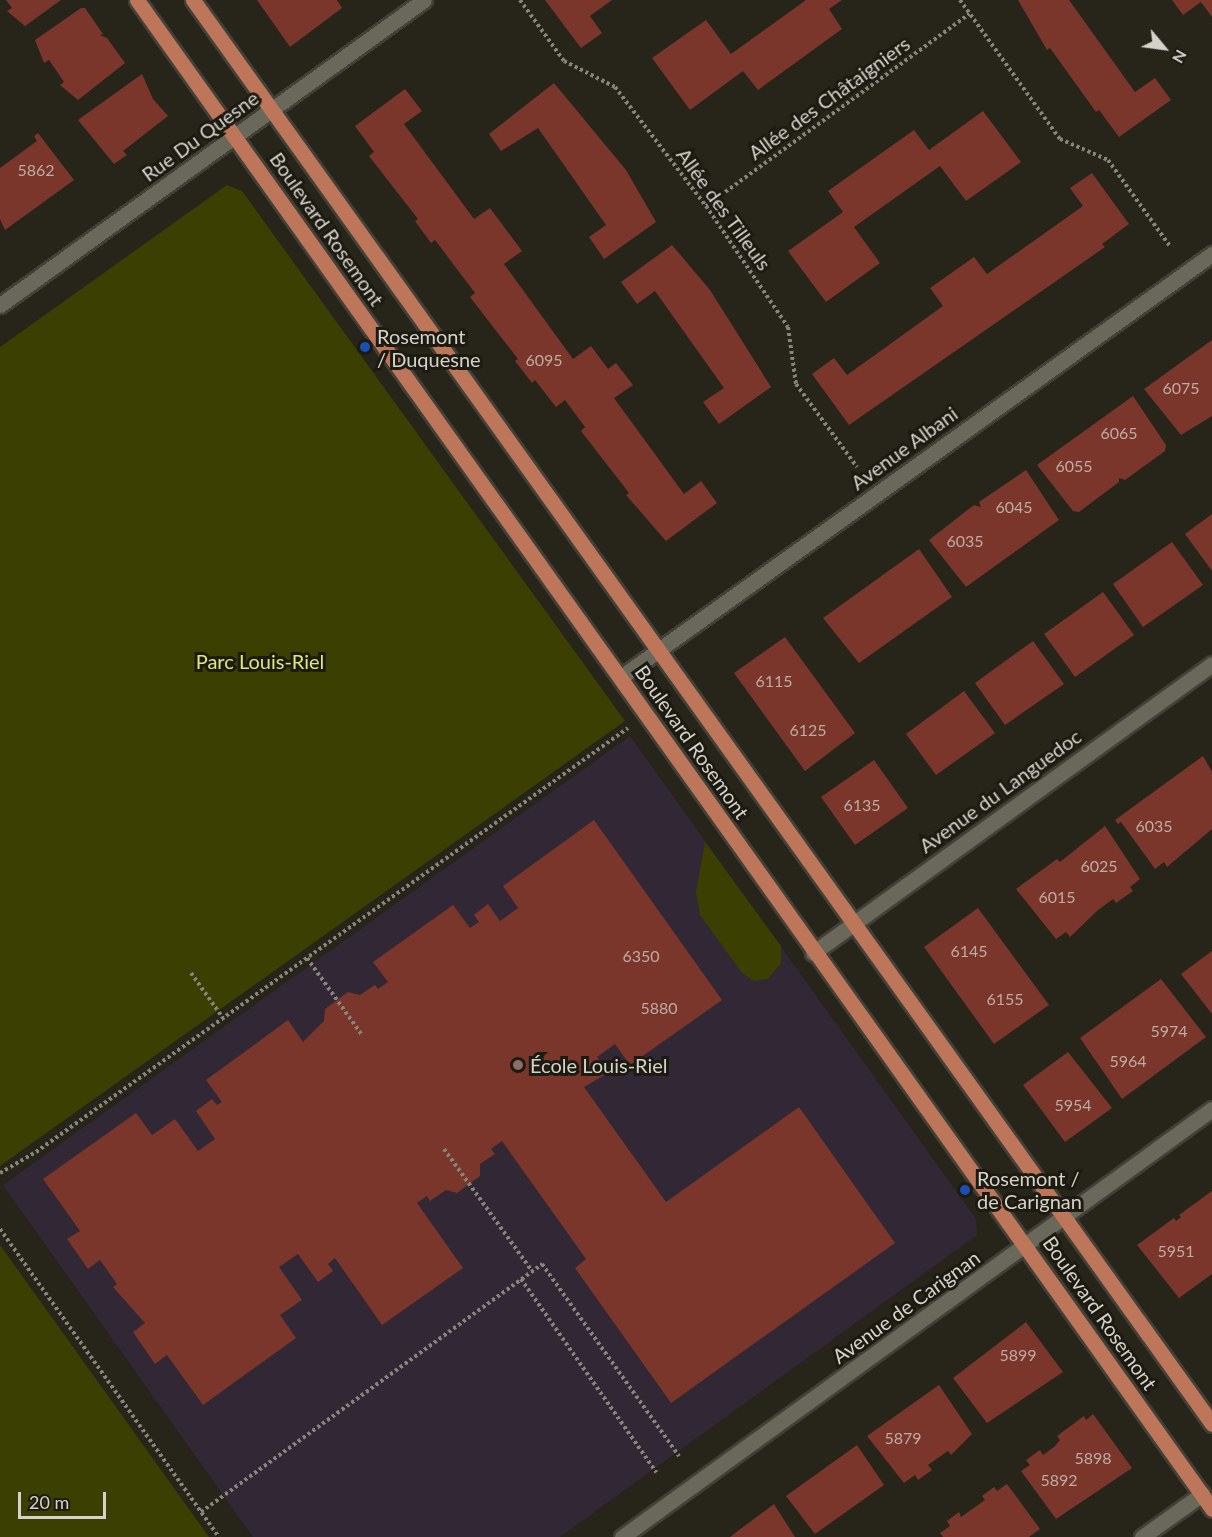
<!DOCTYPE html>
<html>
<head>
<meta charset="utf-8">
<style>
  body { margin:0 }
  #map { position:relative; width:1212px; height:1537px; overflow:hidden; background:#27241a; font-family:Lato,sans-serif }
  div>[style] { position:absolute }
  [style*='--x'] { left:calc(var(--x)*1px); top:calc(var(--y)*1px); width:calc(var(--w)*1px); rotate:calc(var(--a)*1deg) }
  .education>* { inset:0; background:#322735 }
  .green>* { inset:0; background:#3b3f01 }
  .building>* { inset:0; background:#7a362a }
  .path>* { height:4px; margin-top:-2px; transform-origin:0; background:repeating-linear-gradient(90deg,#86847b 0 3px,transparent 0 6px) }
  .roads { filter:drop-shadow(2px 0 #434038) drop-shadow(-2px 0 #434038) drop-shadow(0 2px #434038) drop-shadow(0 -2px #434038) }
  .minor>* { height:15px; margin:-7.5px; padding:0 7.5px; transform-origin:7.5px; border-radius:7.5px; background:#6a675b }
  .major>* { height:15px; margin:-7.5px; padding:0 7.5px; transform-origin:7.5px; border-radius:7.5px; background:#be765a }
  .dots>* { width:16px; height:16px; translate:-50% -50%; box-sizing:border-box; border:3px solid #1d1b11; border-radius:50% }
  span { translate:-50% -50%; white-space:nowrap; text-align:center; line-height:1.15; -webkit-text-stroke:6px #1d1b11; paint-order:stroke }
  .number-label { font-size:16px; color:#beaba3 }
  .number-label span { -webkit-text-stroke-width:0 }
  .street-label { font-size:20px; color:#d4d2cb }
  .poi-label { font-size:20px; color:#d4d2cb }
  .left { translate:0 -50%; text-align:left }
  .park-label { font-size:20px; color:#dbe77f }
  .north { position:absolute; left:1134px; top:18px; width:60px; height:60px; -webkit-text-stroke:4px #1d1b11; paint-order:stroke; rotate:119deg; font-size:16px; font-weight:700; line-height:24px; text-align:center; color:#d4d2cb }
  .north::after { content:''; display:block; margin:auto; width:21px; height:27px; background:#d4d2cb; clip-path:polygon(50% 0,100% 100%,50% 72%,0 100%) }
  .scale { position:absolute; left:18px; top:1492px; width:88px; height:27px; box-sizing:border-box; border:3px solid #d4d2cb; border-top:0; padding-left:8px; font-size:18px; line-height:21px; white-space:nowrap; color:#d4d2cb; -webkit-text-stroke:4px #1d1b11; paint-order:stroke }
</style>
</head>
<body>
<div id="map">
  <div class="education">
    <i style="clip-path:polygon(630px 736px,976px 1219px,977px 1235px,560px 1537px,253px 1537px,3px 1185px)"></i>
  </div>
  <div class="green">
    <i style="clip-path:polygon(227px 185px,242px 191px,625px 721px,0 1166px,0 347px)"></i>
    <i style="clip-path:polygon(705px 842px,781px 946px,781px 963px,768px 979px,754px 981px,742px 973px,700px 915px,696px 892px)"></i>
    <i style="clip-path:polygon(0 1245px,209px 1537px,0 1537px)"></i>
  </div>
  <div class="building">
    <i style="clip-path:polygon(6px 0,61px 0,25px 26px,7px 11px,12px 8px)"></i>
    <i style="clip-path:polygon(257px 0,337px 0,342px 8px,290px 47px)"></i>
    <i style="clip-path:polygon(545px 0,612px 0,590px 16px,602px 33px,581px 48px)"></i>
    <i style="clip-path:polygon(806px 0,842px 0,829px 9px,842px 29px,758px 90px,743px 71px,690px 110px,652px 58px,706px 20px,731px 54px)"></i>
    <i style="clip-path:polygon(1018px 0,1069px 0,1135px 92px,1155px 78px,1171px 100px,1119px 137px,1099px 110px,1096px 112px,1050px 48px,1047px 50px)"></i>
    <i style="clip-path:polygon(1172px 0,1212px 0,1212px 17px,1201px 2px,1183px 15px)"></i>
    <i style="clip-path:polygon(81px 8px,85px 8px,103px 34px,100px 35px,107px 38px,125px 63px,78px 100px,60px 85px,64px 82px,49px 60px,44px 63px,35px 40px)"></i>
    <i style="clip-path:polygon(142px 74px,153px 99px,168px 116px,123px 151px,127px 155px,114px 164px,78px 120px)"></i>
    <i style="clip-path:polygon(554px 83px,626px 170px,656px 222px,604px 259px,589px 237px,606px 225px,538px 128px,501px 151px,489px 134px)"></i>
    <i style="clip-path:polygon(405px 89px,422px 111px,404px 124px,474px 219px,490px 208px,522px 251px,504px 264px,573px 359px,591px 346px,608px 369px,616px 363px,633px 385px,614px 398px,684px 494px,701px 481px,717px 503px,666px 541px,626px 495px,629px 493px,581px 431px,585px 427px,565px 400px,556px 407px,535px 380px,532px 383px,515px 361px,518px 359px,470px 297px,475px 293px,435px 240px,431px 243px,415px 221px,418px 219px,369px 156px,374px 152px,355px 126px)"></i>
    <i style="clip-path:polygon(983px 111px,1021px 162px,966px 201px,940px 166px,854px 227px,880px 263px,826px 302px,788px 251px,843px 212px,828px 191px,914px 130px,929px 150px)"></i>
    <i style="clip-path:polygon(38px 133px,74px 180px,5px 230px,0 219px,0 168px,37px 141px,34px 136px)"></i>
    <i style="clip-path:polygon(1092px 173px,1129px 224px,1102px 244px,1105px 247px,849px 425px,812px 374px,834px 358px,847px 375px,943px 306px,930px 288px,974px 257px,987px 274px,1083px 206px,1070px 188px)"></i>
    <i style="clip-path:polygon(672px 245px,710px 290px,771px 387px,719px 424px,703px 402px,724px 388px,655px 291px,637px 304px,621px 282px)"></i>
    <i style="clip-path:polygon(1212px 340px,1212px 416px,1181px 435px,1144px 389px)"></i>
    <i style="clip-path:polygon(1133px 396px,1166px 445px,1165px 451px,1125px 480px,1119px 478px,1119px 482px,1079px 512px,1073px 511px,1037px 465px)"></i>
    <i style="clip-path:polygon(1026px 470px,1059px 520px,966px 587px,929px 540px,974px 505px,981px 507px,979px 502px)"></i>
    <i style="clip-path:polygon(1212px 514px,1212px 571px,1185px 534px)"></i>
    <i style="clip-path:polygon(1172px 542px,1203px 585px,1143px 627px,1113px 584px)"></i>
    <i style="clip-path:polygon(919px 549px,952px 597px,859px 663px,823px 618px)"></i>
    <i style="clip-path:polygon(1103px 592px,1134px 635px,1075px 677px,1044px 634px)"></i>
    <i style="clip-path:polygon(785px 637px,855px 733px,805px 771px,734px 673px)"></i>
    <i style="clip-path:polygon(1033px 641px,1064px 684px,1005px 725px,975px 683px)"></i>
    <i style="clip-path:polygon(964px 691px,995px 733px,936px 775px,906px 734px)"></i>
    <i style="clip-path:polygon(1203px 756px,1212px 772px,1212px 829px,1167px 867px,1164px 862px,1155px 869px,1121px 822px,1118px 824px,1115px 820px)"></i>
    <i style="clip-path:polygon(874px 760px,908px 808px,855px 845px,821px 797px)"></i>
    <i style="clip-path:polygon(594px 820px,722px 1000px,630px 1065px,615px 1044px,597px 1057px,608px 1073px,584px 1087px,666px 1202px,799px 1107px,895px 1243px,671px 1403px,575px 1268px,586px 1259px,502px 1141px,491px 1149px,495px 1154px,480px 1164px,480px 1176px,457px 1193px,446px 1190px,430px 1201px,427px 1196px,417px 1203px,463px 1268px,382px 1325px,335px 1258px,328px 1264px,333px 1271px,318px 1282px,298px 1254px,279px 1267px,302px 1300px,280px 1315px,296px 1338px,203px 1405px,167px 1355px,155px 1364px,133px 1332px,145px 1323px,113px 1287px,117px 1284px,100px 1260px,88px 1269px,67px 1239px,80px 1231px,43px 1179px,136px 1113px,152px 1135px,175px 1119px,198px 1151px,215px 1139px,196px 1111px,212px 1099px,217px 1105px,222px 1102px,206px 1080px,288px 1020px,303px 1042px,324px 1021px,325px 1009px,348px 992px,360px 995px,375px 985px,378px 989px,388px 982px,373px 962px,453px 905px,470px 928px,479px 922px,474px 915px,488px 904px,500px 921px,518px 908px,503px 886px)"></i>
    <i style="clip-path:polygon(1105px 826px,1140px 879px,1130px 887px,1133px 891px,1116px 903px,1113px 899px,1098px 910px,1070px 937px,1066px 932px,1056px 939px,1016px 889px,1057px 859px,1060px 862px)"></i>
    <i style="clip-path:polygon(978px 908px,1049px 1005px,994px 1044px,924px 947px)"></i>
    <i style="clip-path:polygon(1212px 951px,1212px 1014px,1181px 974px)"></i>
    <i style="clip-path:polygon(1161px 979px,1206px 1037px,1122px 1099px,1080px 1038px)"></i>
    <i style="clip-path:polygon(1068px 1052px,1112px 1108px,1065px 1142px,1023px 1085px)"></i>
    <i style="clip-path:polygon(1212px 1191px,1212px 1274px,1179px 1298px,1137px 1245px,1174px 1218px,1176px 1221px,1181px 1217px,1179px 1215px)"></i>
    <i style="clip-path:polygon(1026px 1322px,1063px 1372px,987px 1423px,953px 1378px)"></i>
    <i style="clip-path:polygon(939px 1385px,972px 1434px,951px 1455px,948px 1451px,928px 1465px,932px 1470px,918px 1480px,915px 1475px,904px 1483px,867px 1436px)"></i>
    <i style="clip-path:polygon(1093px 1414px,1132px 1468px,1056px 1519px,1021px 1471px,1030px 1465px,1026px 1460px,1040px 1450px,1043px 1455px,1054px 1447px,1060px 1440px,1057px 1436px,1084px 1416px,1086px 1420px)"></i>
    <i style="clip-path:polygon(857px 1445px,884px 1485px,815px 1534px,786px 1496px)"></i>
    <i style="clip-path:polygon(1007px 1484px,1040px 1529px,1029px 1537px,943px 1537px,940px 1533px,950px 1526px,947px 1521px,959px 1512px,961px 1517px,985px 1500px,982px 1496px,994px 1487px,997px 1491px)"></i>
    <i style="clip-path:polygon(774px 1504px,795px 1537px,730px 1537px,739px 1530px)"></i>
  </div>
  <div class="path">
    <i style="--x:520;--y:0;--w:75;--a:54.2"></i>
    <i style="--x:564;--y:61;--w:57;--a:27"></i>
    <i style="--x:615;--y:87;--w:150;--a:52.6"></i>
    <i style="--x:706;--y:206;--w:146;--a:55.9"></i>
    <i style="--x:788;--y:327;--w:58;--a:82"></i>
    <i style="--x:796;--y:384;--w:103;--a:53.7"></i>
    <i style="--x:960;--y:0;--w:171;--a:54.3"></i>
    <i style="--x:1060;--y:139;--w:52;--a:23.6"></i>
    <i style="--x:1108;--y:160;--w:105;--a:54.3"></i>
    <i style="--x:706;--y:206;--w:326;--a:-36.1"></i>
    <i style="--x:307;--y:958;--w:95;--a:54.5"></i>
    <i style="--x:191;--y:973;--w:55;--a:54.6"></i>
    <i style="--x:444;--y:1149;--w:150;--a:54.2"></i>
    <i style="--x:0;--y:1173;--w:42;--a:-30.3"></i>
    <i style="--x:36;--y:1152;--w:728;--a:-35.61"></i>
    <i style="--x:0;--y:1229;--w:378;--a:54.6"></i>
    <i style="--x:521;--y:1279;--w:236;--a:55"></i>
    <i style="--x:201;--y:1512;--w:422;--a:-36"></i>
    <i style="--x:542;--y:1264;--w:236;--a:54.5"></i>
  </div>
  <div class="roads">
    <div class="minor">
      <i style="--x:0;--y:305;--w:522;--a:-35.73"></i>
      <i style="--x:621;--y:677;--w:727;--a:-35.59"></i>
      <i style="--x:813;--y:953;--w:493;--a:-35.9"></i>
      <i style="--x:622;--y:1537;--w:729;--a:-35.96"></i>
      <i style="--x:1142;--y:1537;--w:74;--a:-35.6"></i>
    </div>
    <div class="major">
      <i style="--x:137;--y:0;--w:1853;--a:54.53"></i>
      <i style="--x:193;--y:0;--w:1751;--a:54.41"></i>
    </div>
  </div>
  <div class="dots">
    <i style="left:365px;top:347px;background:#1a4fb4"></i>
    <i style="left:518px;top:1065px;background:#8d6e63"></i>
    <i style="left:965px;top:1190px;background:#1a4fb4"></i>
  </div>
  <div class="number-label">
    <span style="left:36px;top:170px">5862</span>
    <span style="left:544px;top:360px">6095</span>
    <span style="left:1181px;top:388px">6075</span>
    <span style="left:1119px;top:433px">6065</span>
    <span style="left:1074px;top:466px">6055</span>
    <span style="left:1014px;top:507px">6045</span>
    <span style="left:965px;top:541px">6035</span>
    <span style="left:774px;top:681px">6115</span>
    <span style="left:808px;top:730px">6125</span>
    <span style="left:862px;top:805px">6135</span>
    <span style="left:1154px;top:826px">6035</span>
    <span style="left:1099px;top:866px">6025</span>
    <span style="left:1057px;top:897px">6015</span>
    <span style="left:969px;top:951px">6145</span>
    <span style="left:641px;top:956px">6350</span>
    <span style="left:1005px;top:999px">6155</span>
    <span style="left:659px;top:1008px">5880</span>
    <span style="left:1169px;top:1031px">5974</span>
    <span style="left:1128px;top:1061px">5964</span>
    <span style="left:1073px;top:1105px">5954</span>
    <span style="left:1176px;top:1251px">5951</span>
    <span style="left:1018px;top:1355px">5899</span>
    <span style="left:903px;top:1438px">5879</span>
    <span style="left:1093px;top:1458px">5898</span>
    <span style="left:1059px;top:1480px">5892</span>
  </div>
  <div class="street-label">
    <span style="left:829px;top:98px;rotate:-36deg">Allée des Châtaigniers</span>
    <span style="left:200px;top:136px;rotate:-36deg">Rue Du Quesne</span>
    <span style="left:724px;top:209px;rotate:54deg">Allée des Tilleuls</span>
    <span style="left:327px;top:229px;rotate:55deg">Boulevard Rosemont</span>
    <span style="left:904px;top:448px;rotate:-36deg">Avenue Albani</span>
    <span style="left:692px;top:742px;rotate:55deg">Boulevard Rosemont</span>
    <span style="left:1000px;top:791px;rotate:-36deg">Avenue du Languedoc</span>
    <span style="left:906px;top:1307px;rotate:-36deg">Avenue de Carignan</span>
    <span style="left:1100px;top:1313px;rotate:55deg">Boulevard Rosemont</span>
  </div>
  <div class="poi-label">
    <span class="left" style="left:377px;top:348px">Rosemont<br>/ Duquesne</span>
    <span class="left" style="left:530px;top:1065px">École Louis-Riel</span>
    <span class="left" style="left:977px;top:1190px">Rosemont /<br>de Carignan</span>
  </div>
  <div class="park-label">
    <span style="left:260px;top:661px">Parc Louis-Riel</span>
  </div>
  <div class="north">N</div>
  <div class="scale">20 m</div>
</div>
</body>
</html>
